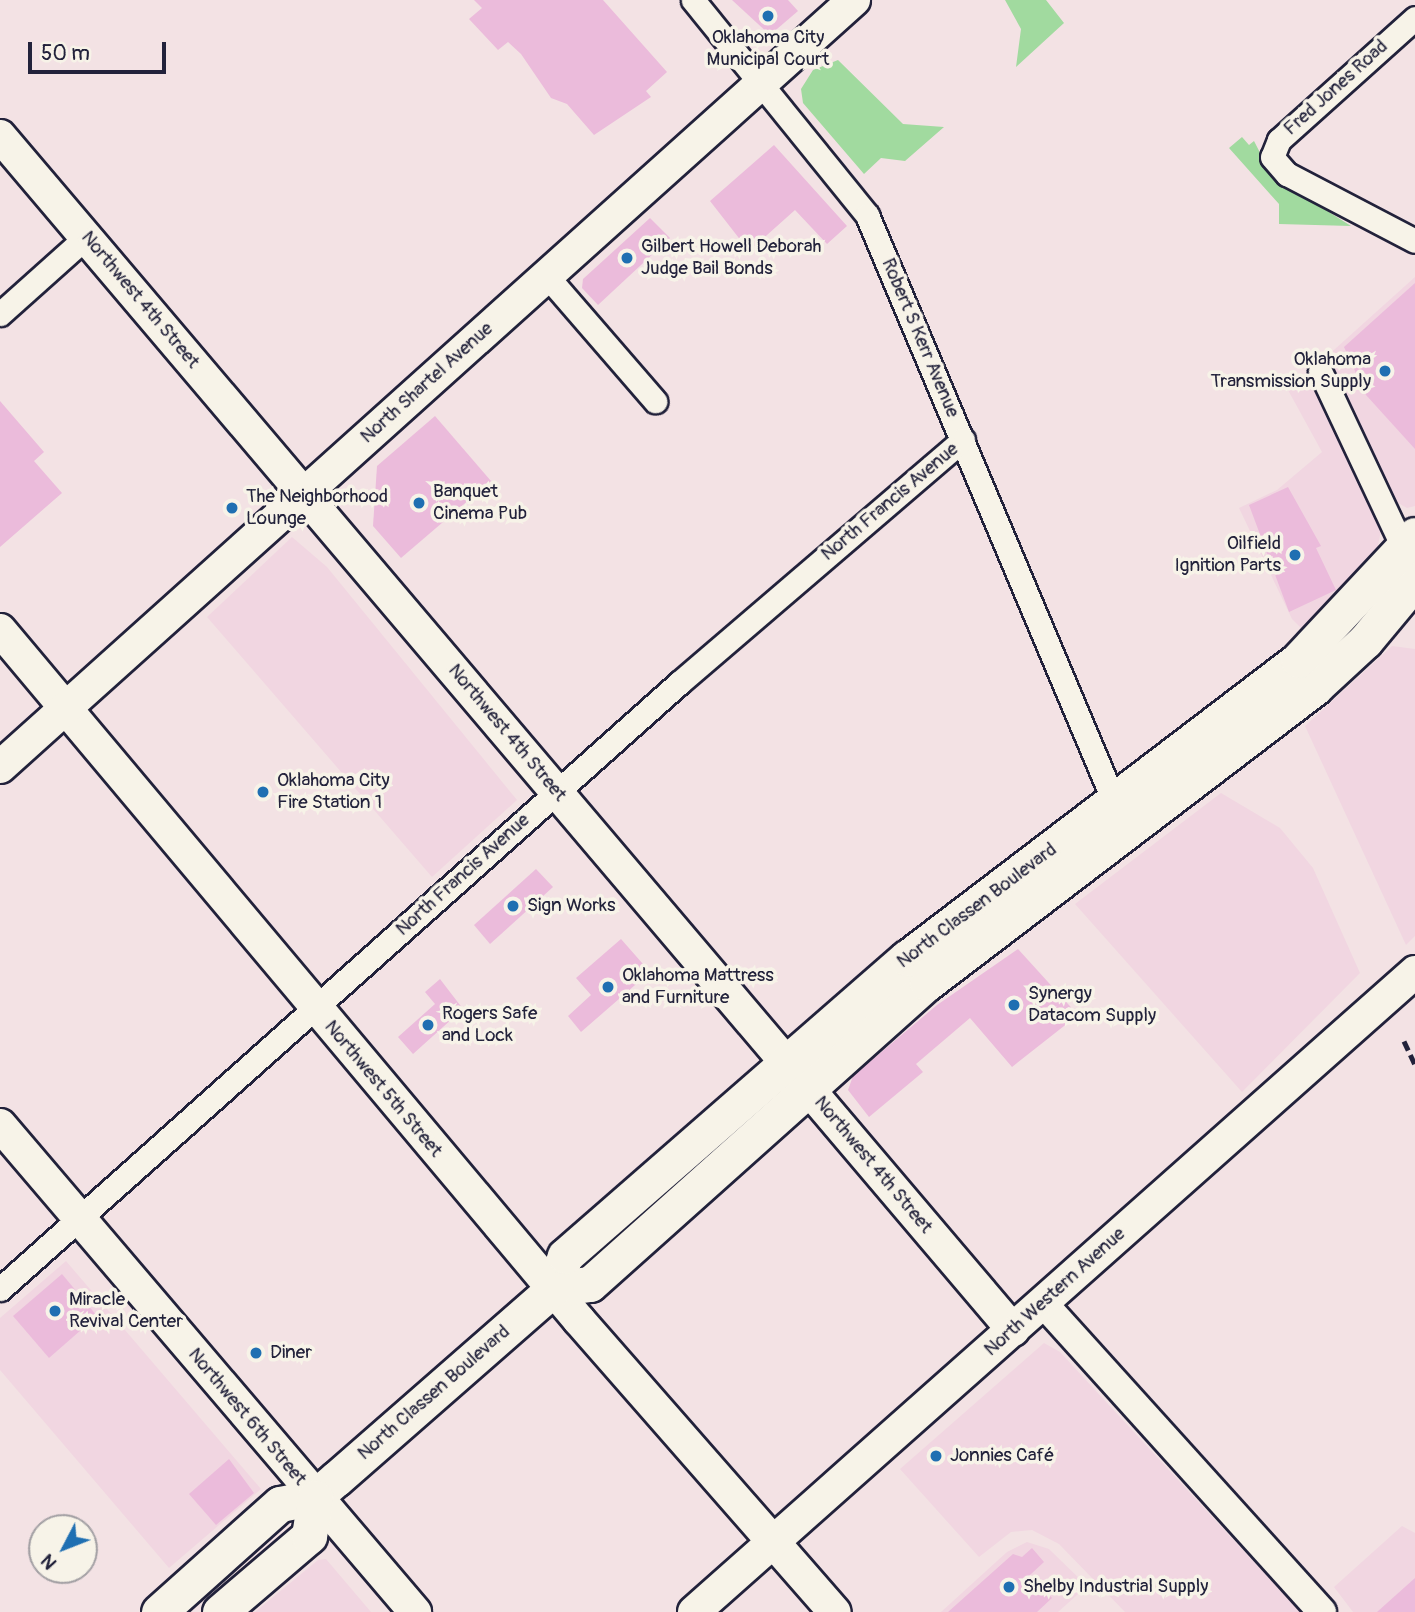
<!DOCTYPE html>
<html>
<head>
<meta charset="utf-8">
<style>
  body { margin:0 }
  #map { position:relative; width:1415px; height:1612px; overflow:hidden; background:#f3e2e4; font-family:Pangolin,sans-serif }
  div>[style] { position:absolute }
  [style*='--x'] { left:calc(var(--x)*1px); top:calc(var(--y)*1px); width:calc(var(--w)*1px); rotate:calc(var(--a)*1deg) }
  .built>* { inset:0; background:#f1d6e1 }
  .green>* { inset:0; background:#a1da9f }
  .building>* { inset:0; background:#ebbbdb }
  .roads { filter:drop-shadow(2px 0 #22223b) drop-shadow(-2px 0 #22223b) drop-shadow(0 2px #22223b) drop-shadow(0 -2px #22223b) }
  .minor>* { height:23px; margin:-11.5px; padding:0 11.5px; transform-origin:11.5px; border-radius:11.5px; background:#f7f3e8 }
  .tertiary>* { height:28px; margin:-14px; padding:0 14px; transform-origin:14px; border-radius:14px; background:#f7f3e8 }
  .secondary>* { height:32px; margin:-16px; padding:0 16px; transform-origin:16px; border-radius:16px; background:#f7f3e8 }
  .primary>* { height:35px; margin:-17.5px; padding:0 17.5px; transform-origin:17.5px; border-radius:17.5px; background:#f7f3e8 }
  .rail>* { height:5px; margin-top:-2.5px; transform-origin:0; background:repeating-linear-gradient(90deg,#22223b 0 10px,transparent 0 15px) }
  .dots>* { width:19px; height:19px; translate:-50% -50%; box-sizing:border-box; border:4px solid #f7f3e8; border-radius:50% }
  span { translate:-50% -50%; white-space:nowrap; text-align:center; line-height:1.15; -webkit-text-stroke:7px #f7f3e8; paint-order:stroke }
  .poi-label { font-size:19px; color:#22223b }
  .left { translate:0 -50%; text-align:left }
  .right { translate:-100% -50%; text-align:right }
  .street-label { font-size:19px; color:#22223b }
  .north { position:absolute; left:28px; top:1514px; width:70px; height:70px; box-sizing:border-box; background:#f7f3e8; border:2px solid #a29fa3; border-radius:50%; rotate:228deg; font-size:19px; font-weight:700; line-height:28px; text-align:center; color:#22223b }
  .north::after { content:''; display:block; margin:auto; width:24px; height:32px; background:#1f6fb2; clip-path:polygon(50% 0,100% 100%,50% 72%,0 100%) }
  .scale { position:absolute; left:28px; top:42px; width:138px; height:32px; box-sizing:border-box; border:4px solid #22223b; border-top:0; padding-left:9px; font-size:21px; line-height:24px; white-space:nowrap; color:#22223b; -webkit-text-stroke:5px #f7f3e8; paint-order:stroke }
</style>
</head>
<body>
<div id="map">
  <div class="built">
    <i style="clip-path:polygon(1415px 277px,1415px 506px,1407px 508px,1393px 500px,1325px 358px)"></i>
    <i style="clip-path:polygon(1308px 373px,1381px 530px,1377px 551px,1304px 631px,1292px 619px,1239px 508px,1277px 490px,1322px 452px,1288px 390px)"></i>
    <i style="clip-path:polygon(292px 537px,327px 567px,517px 800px,432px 877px,207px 617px)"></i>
    <i style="clip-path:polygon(1392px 646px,1415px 649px,1415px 936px,1406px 945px,1305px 726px)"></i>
    <i style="clip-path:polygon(1221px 793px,1280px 828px,1313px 868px,1360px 973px,1242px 1092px,1075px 904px)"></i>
    <i style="clip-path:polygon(66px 1261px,261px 1489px,169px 1568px,0 1370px,0 1318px)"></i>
    <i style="clip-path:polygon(1044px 1343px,1060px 1352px,1300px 1612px,1125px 1612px,1059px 1544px,1032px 1530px,1011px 1532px,979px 1557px,900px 1469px)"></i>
    <i style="clip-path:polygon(1402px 1526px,1415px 1533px,1415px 1612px,1353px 1612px,1334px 1587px)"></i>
    <i style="clip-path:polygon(1027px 1542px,1049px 1549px,1087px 1586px,1058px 1612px,941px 1612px,1007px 1552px)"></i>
    <i style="clip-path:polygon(326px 1559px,371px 1612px,255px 1612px,318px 1560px)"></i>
  </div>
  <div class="green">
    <i style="clip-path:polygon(1005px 0,1046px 0,1064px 23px,1016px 67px,1021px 29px)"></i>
    <i style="clip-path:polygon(838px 60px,903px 124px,944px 127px,905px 161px,881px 158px,864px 174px,803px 103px,801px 89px,813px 70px)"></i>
    <i style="clip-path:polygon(1242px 137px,1249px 145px,1254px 141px,1272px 176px,1351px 226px,1279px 224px,1279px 204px,1229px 148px)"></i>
  </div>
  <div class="building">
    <i style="clip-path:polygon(474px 0,603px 0,667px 72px,646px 91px,651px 97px,594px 135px,567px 104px,551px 98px,521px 54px,508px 42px,498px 50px,469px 19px,482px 8px)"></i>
    <i style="clip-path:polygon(732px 0,788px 0,798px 11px,770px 35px)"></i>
    <i style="clip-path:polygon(774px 145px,847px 226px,827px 244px,795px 210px,749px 251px,710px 201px)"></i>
    <i style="clip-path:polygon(650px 218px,670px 238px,598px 305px,582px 288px,583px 279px)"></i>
    <i style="clip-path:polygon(1415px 283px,1415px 449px,1366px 395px,1344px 347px)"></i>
    <i style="clip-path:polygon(0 401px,44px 452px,34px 461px,62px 493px,0 547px)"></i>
    <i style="clip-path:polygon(435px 416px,491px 481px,401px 558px,373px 526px,377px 466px)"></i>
    <i style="clip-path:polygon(1288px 487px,1321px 546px,1316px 548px,1336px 590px,1289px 612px,1249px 505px)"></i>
    <i style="clip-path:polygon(536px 869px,553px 887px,490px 944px,474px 925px)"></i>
    <i style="clip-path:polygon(621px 939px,650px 972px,581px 1032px,568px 1016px,591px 995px,576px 978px)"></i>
    <i style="clip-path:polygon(1018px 949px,1078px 1015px,1012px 1067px,970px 1018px,916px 1064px,923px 1072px,869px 1117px,848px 1090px,853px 1076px,937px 1005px)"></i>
    <i style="clip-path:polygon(440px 979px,463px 1009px,413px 1054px,398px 1037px,435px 1004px,425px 992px)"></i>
    <i style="clip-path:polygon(62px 1274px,97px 1316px,49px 1358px,13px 1316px)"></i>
    <i style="clip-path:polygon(229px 1459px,254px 1493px,216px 1525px,189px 1494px)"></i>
    <i style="clip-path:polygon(1032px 1548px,1044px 1562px,1030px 1575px,1052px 1598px,1037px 1612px,948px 1612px,1013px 1554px,1022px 1557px)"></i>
    <i style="clip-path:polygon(1415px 1578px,1415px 1612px,1377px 1612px)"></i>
  </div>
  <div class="roads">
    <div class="minor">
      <i style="--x:693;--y:0;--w:277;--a:51"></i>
      <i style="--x:867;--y:215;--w:647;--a:67.16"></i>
      <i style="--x:1415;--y:18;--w:183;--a:138.1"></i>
      <i style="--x:1279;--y:140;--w:18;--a:112"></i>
      <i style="--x:1272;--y:157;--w:23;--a:49"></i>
      <i style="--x:1287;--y:174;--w:144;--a:27.6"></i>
      <i style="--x:546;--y:275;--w:167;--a:49.1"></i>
      <i style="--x:0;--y:314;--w:115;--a:-41.8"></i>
      <i style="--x:1320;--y:371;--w:207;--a:64.8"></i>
      <i style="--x:0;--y:1289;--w:910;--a:-41.75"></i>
      <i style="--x:679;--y:683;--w:374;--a:-40.6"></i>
    </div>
    <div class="tertiary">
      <i style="--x:1043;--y:1303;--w:416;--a:47.9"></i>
    </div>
    <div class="secondary">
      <i style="--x:0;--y:136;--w:1566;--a:49.69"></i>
      <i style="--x:0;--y:630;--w:901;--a:50"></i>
      <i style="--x:579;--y:1320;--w:388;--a:48.8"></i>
      <i style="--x:0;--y:767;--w:1148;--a:-41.93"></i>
      <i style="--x:0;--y:1125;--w:640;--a:49.56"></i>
      <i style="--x:694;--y:1612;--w:964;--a:-41.59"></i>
    </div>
    <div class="primary">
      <i style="--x:553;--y:1289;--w:37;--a:-8"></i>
      <i style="--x:590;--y:1284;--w:452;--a:-41.8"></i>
      <i style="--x:927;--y:983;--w:488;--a:-37.3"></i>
      <i style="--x:1315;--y:687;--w:68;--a:-42.6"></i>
      <i style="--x:1365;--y:641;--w:78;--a:-50.2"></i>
      <i style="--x:159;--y:1612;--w:162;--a:-41.8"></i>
      <i style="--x:280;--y:1504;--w:36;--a:-11"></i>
      <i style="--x:315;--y:1497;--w:28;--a:-41"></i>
      <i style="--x:336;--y:1479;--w:288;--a:-41.2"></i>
      <i style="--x:553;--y:1289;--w:35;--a:-70"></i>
      <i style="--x:565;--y:1256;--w:454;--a:-41.1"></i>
      <i style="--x:907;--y:958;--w:492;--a:-37.3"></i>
      <i style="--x:1298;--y:660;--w:171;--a:-46.9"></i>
      <i style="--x:220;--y:1612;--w:117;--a:-40.5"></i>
      <i style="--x:309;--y:1536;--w:39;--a:-81"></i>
    </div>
  </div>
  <div class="rail">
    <i style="--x:1404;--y:1041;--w:26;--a:65"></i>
  </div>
  <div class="dots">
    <i style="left:768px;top:16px;background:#1f6fb2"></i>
    <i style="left:627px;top:258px;background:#1f6fb2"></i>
    <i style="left:1385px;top:371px;background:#1f6fb2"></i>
    <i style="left:419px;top:503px;background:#1f6fb2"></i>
    <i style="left:232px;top:508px;background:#1f6fb2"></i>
    <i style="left:1295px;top:555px;background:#1f6fb2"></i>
    <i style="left:263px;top:792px;background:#1f6fb2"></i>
    <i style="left:513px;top:906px;background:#1f6fb2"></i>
    <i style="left:608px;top:987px;background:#1f6fb2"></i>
    <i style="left:1014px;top:1005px;background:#1f6fb2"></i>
    <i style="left:428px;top:1025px;background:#1f6fb2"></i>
    <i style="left:55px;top:1311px;background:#1f6fb2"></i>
    <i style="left:256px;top:1353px;background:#1f6fb2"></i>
    <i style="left:936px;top:1456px;background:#1f6fb2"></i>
    <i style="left:1009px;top:1587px;background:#1f6fb2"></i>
  </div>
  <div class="poi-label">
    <span style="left:768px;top:49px">Oklahoma City<br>Municipal Court</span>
    <span class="left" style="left:641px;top:258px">Gilbert Howell Deborah<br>Judge Bail Bonds</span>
    <span class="right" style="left:1371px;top:371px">Oklahoma<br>Transmission Supply</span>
    <span class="left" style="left:433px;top:503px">Banquet<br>Cinema Pub</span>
    <span class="left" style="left:246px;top:508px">The Neighborhood<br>Lounge</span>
    <span class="right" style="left:1281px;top:555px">Oilfield<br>Ignition Parts</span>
    <span class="left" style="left:277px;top:792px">Oklahoma City<br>Fire Station 1</span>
    <span class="left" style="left:527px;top:906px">Sign Works</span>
    <span class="left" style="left:622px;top:987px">Oklahoma Mattress<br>and Furniture</span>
    <span class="left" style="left:1028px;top:1005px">Synergy<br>Datacom Supply</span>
    <span class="left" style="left:442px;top:1025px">Rogers Safe<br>and Lock</span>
    <span class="left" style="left:69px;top:1311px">Miracle<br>Revival Center</span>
    <span class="left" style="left:270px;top:1353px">Diner</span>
    <span class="left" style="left:950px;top:1456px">Jonnies Café</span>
    <span class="left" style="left:1023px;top:1587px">Shelby Industrial Supply</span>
  </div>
  <div class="street-label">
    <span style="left:1336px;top:88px;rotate:-42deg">Fred Jones Road</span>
    <span style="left:140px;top:300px;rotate:50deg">Northwest 4th Street</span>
    <span style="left:920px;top:338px;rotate:67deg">Robert S Kerr Avenue</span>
    <span style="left:427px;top:383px;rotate:-42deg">North Shartel Avenue</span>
    <span style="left:890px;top:502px;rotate:-40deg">North Francis Avenue</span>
    <span style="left:507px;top:733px;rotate:50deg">Northwest 4th Street</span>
    <span style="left:463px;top:875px;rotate:-42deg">North Francis Avenue</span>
    <span style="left:977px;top:906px;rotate:-37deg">North Classen Boulevard</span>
    <span style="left:383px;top:1089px;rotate:50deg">Northwest 5th Street</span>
    <span style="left:873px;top:1165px;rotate:50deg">Northwest 4th Street</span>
    <span style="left:1055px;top:1292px;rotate:-42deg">North Western Avenue</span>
    <span style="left:434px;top:1393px;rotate:-41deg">North Classen Boulevard</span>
    <span style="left:247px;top:1417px;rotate:50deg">Northwest 6th Street</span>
  </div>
  <div class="north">N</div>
  <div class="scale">50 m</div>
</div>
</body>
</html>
